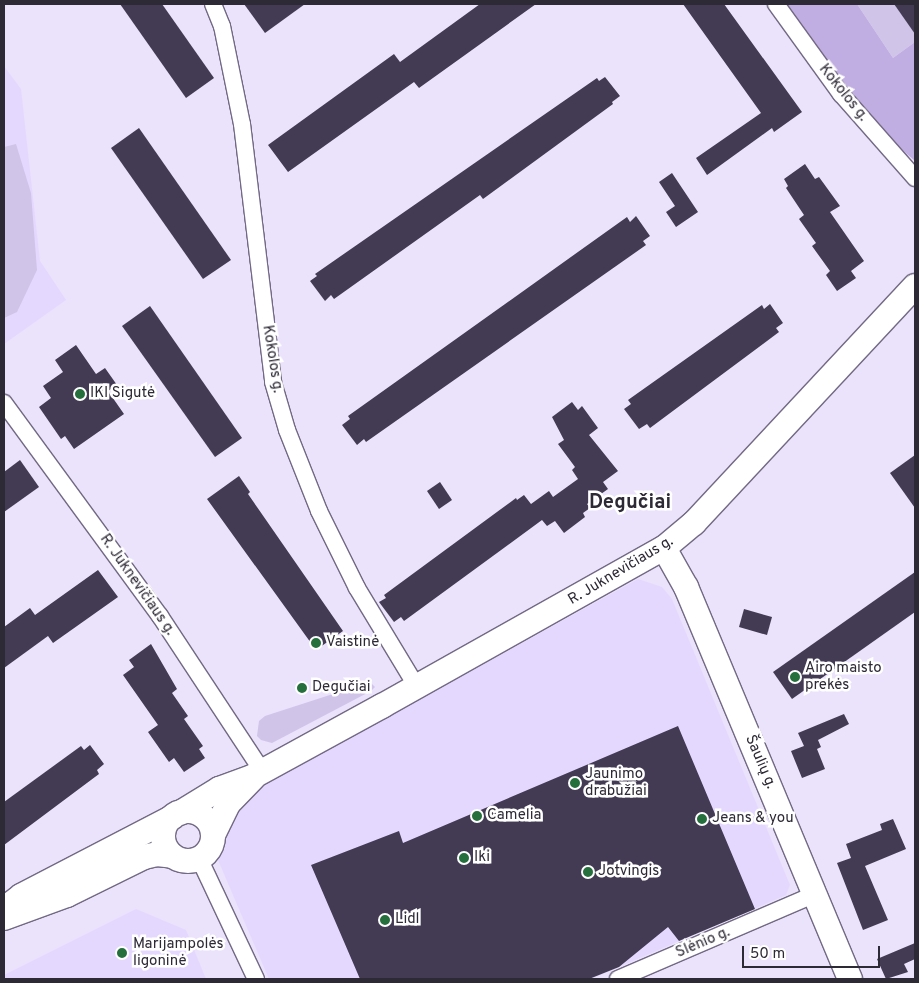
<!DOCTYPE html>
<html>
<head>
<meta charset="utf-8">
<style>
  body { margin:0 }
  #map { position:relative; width:919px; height:983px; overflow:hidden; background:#ebe2fb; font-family:Overpass,sans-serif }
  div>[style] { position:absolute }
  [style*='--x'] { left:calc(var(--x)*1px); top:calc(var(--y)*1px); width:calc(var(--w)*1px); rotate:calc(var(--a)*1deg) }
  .built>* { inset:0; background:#e5d8fe }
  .green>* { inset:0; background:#d0c4e9 }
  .forest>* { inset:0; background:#c0ade2 }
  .building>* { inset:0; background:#433a53 }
  .roads { filter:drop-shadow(1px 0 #726984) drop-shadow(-1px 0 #726984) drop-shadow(0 1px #726984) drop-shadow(0 -1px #726984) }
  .street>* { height:16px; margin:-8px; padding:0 8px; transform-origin:8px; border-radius:8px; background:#fff }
  .secondary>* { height:24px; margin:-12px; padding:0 12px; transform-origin:12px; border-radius:12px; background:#fff }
  .secondary>.ring { margin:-12px; padding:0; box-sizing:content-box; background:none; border:24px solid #fff; border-radius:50% }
  .dots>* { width:14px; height:14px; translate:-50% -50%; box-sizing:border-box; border:2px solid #fff; border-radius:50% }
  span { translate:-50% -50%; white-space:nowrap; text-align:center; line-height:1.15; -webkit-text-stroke:5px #fff; paint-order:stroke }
  .street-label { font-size:15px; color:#2d2935 }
  .poi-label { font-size:15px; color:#2d2935 }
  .left { translate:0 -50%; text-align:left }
  .district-label { font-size:20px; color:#2d2935; font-weight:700 }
  .frame { position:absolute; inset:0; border:5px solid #2d2935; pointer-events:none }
  .scale { position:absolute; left:742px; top:946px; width:138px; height:22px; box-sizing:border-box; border:2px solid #2d2935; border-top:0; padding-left:6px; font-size:15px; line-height:18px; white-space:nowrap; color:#2d2935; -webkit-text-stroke:4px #fff; paint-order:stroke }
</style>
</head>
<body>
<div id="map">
  <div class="built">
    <i style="clip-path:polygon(4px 66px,21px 89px,40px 261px,66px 300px,4px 344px)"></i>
    <i style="clip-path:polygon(638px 579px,662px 587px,672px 599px,790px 885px,786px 895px,591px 979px,269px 979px,218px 860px,216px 845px,220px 829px,252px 792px)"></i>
    <i style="clip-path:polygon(136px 909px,186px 930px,206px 979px,4px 979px,4px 975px)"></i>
  </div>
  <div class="green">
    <i style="clip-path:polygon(857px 4px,894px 4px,910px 26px,915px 23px,915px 42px,893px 58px)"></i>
    <i style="clip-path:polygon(16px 144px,31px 193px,37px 270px,17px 312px,4px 318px,4px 147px)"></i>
    <i style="clip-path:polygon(370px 682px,375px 687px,371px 691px,272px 743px,261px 740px,257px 736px,259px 721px,265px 716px)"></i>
  </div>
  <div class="forest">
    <i style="clip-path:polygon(776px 4px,857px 4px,893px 58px,915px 42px,915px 161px,849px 103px)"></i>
  </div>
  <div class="building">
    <i style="clip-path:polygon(120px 4px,162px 4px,214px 78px,186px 98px)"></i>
    <i style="clip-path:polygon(244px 4px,305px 4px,265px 33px)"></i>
    <i style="clip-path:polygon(480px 4px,536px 4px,419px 88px,414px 82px,288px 172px,268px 145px,394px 54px,400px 62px)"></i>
    <i style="clip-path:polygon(683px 4px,724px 4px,802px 112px,774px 132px,772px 128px,707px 175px,696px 158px,761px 113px)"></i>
    <i style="clip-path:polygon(894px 4px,915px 4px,915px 34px)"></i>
    <i style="clip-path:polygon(605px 77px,620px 96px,612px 102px,613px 104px,483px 199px,480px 195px,334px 299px,331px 295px,325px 301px,310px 281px,317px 276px,315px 274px,597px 78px,599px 81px)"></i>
    <i style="clip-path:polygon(139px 128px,231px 260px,203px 279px,111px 148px)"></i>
    <i style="clip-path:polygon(805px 164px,815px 179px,819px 177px,840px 206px,830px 212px,864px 261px,851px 271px,856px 278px,837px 291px,826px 275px,830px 271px,812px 246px,816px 243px,799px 219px,804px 215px,786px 188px,788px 186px,784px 179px)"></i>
    <i style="clip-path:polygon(672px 173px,698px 212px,676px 227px,666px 212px,675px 206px,659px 182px)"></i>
    <i style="clip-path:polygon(636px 216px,650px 236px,643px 241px,646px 245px,366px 442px,364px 439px,357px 445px,342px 425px,350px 419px,348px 416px,627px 217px,630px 222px)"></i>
    <i style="clip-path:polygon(770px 304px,783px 323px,776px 328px,779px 332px,650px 428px,647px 424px,639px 429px,624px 409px,631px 404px,628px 400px,762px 305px,764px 309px)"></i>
    <i style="clip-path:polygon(150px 306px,242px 438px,215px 457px,122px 326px)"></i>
    <i style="clip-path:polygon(76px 345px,96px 374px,105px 368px,117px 385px,108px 391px,124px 414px,74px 449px,65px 436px,61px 439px,39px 407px,51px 398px,43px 386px,63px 372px,55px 360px)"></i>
    <i style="clip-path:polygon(572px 402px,578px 410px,582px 406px,598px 428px,589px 435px,618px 471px,603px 482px,608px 489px,587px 504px,590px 508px,583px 513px,585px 517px,564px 533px,555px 521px,547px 526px,542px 520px,404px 621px,401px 617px,394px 622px,379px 602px,386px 598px,384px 595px,516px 498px,517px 500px,524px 495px,531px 504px,549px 491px,553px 497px,578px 479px,572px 470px,575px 467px,558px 444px,564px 440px,552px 417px)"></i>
    <i style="clip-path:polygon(915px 455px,915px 508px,890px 473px)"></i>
    <i style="clip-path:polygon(20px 460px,39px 487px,4px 512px,4px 472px)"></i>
    <i style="clip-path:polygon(239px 476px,250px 492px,248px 494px,343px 631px,316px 650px,207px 499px)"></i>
    <i style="clip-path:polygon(440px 482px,452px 500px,439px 509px,427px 491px)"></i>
    <i style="clip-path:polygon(98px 570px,118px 597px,53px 643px,48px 636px,4px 668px,4px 627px,30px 608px,35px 615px)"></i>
    <i style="clip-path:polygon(915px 572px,915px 612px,792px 699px,773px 672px)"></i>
    <i style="clip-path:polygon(744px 609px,772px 617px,767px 635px,739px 627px)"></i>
    <i style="clip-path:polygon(151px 644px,177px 689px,172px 693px,188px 716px,184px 719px,203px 746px,199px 749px,205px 758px,184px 772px,174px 758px,169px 762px,148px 732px,158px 725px,123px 675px,134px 667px,129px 660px)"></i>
    <i style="clip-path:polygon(844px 714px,849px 724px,818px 740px,821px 747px,817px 749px,825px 769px,802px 778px,791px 751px,804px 746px,798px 733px)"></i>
    <i style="clip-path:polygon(678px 726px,755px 909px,679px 941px,668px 927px,619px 967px,589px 979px,360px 979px,311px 865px,399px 831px,403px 843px)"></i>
    <i style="clip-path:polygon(90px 745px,104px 764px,97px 770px,99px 774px,4px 845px,4px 802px,81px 746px,84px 750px)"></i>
    <i style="clip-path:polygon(893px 819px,906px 849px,865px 866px,888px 920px,863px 930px,837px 863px,851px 858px,846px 844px,882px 830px,880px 824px)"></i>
    <i style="clip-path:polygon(915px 943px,915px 959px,904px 964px,908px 972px,886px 979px,877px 959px)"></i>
  </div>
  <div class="roads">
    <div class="street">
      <i style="--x:213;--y:4;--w:24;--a:68"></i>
      <i style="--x:222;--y:26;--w:100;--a:78.5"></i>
      <i style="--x:242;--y:124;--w:260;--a:83.1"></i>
      <i style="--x:273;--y:382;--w:50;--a:73.7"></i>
      <i style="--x:287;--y:430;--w:87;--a:68.4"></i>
      <i style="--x:319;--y:511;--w:86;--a:63.7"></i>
      <i style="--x:357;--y:588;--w:116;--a:58.8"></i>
      <i style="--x:776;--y:4;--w:111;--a:54.2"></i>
      <i style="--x:841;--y:94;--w:112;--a:48.6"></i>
      <i style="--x:4;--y:403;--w:264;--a:53.8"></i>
      <i style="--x:160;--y:616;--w:187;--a:56.6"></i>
      <i style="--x:199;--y:858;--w:134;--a:64.8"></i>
      <i style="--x:618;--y:979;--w:215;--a:-23.3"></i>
    </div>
    <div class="secondary">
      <i style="--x:664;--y:548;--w:45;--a:60.6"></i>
      <i style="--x:686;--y:587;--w:425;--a:67.3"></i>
      <i class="ring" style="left:163px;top:811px;width:26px;height:26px"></i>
      <i style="--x:180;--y:813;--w:46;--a:-31.6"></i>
      <i style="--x:219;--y:789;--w:37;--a:-20"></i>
      <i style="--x:254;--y:776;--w:146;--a:-28.7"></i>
      <i style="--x:382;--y:706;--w:323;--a:-29.3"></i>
      <i style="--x:664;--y:548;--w:39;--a:-40"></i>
      <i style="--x:694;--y:523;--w:324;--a:-47"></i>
      <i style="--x:213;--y:835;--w:34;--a:-64"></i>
      <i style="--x:228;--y:804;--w:36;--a:-46"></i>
      <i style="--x:4;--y:909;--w:21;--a:-37"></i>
      <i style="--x:21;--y:896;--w:171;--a:-27.5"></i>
      <i style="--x:4;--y:918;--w:67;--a:-20.1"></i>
      <i style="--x:67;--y:895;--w:86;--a:-26.3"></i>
      <i style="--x:144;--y:857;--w:13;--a:-13"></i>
      <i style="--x:157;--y:854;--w:16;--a:7"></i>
    </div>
  </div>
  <div class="dots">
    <i style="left:80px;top:394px;background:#256f3d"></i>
    <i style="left:316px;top:643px;background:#256f3d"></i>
    <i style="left:795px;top:677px;background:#256f3d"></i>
    <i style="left:302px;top:688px;background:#256f3d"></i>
    <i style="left:575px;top:783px;background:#256f3d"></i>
    <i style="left:477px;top:816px;background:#256f3d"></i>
    <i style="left:702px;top:819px;background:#256f3d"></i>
    <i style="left:464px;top:858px;background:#256f3d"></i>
    <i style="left:588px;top:872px;background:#256f3d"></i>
    <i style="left:385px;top:920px;background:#256f3d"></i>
    <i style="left:122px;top:953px;background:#256f3d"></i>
  </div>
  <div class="street-label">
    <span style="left:843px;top:93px;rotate:51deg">Kokolos g.</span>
    <span style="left:272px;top:359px;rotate:81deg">Kokolos g.</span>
    <span style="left:621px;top:571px;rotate:-31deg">R. Juknevičiaus g.</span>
    <span style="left:137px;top:585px;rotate:55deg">R. Juknevičiaus g.</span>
    <span style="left:760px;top:762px;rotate:67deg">Šaulių g.</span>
    <span style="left:703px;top:943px;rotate:-23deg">Slėnio g.</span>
  </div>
  <div class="poi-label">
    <span class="left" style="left:90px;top:394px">IKI Sigutė</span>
    <span class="left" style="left:326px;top:643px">Vaistinė</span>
    <span class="left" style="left:805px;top:677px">Airo maisto<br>prekės</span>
    <span class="left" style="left:312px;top:688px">Degučiai</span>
    <span class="left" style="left:585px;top:783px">Jaunimo<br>drabužiai</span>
    <span class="left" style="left:487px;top:816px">Camelia</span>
    <span class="left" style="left:712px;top:819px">Jeans &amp; you</span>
    <span class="left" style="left:474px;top:858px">Iki</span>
    <span class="left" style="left:598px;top:872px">Jotvingis</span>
    <span class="left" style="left:395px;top:920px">Lidl</span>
    <span class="left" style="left:133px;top:953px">Marijampolės<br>ligoninė</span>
  </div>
  <div class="district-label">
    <span style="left:630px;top:503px">Degučiai</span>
  </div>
  <div class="frame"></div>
  <div class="scale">50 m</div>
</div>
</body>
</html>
